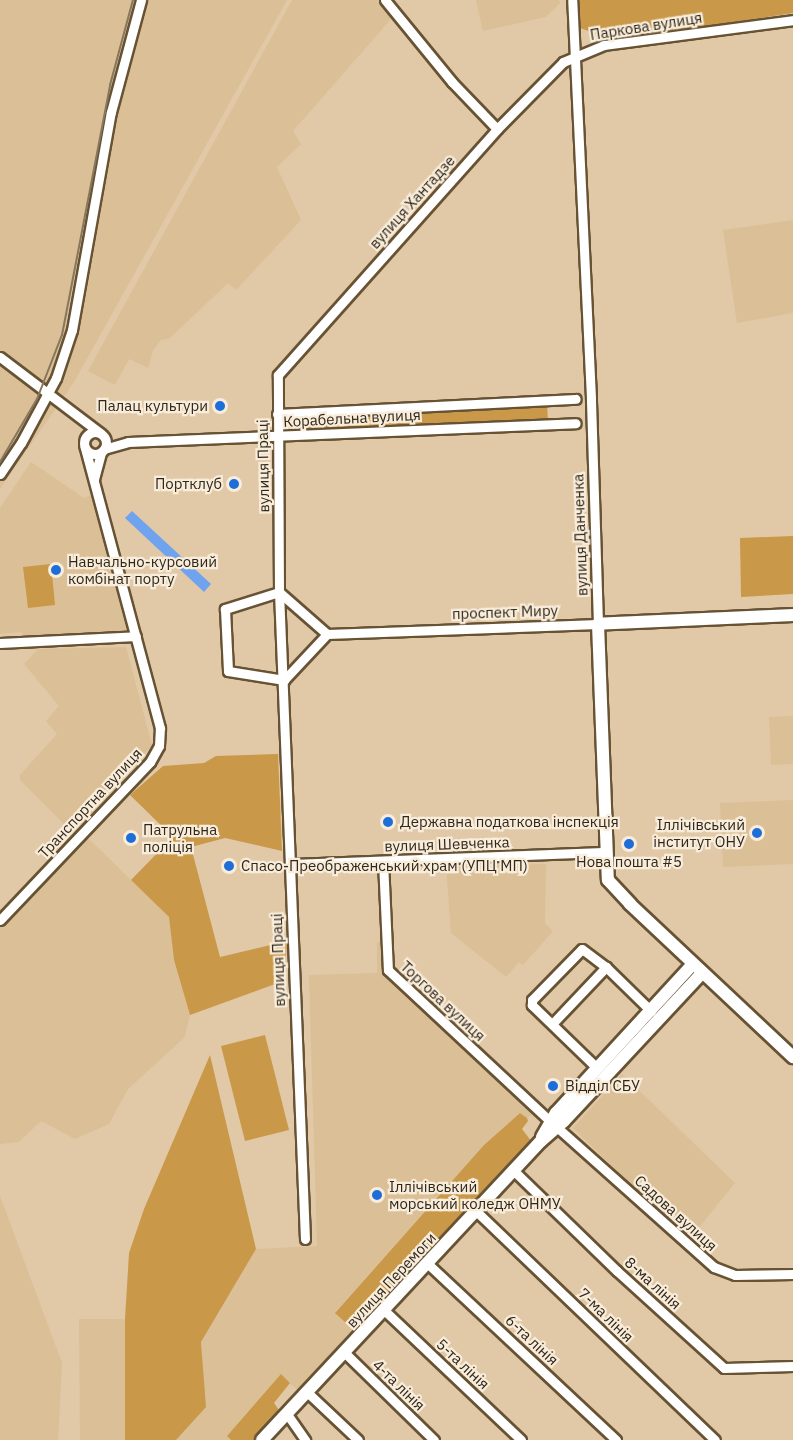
<!DOCTYPE html>
<html>
<head>
<meta charset="utf-8">
<style>
  body { margin:0 }
  #map { position:relative; width:793px; height:1440px; overflow:hidden; background:#e1c9a7; font-family:"IBM Plex Sans",sans-serif }
  div>[style] { position:absolute }
  [style*='--x'] { left:calc(var(--x)*1px); top:calc(var(--y)*1px); width:calc(var(--w)*1px); rotate:calc(var(--a)*1deg) }
  .built>* { inset:0; background:#dbbf96 }
  .green>* { inset:0; background:#c99848 }
  .water>* { inset:0; background:#6fa3ee }
  .roads { filter:drop-shadow(2px 0 #675334) drop-shadow(-2px 0 #675334) drop-shadow(0 2px #675334) drop-shadow(0 -2px #675334) }
  .minor>* { height:9px; margin:-4.5px; padding:0 4.5px; transform-origin:4.5px; border-radius:4.5px; background:#fff }
  .minor>.ring { margin:-4.5px; padding:0; box-sizing:content-box; background:none; border:9px solid #fff; border-radius:50% }
  .major>* { height:12px; margin:-6px; padding:0 6px; transform-origin:6px; border-radius:6px; background:#fff }
  .rail>* { height:2px; margin:-1px; padding:0 1px; transform-origin:1px; border-radius:1px; background:#87775f }
  .dots>* { width:16px; height:16px; translate:-50% -50%; box-sizing:border-box; border:3px solid #f8ecda; border-radius:50% }
  span { translate:-50% -50%; white-space:nowrap; text-align:center; line-height:1.15; -webkit-text-stroke:4.5px #f8ecda; paint-order:stroke }
  .street-label { font-size:15px; color:#30271a }
  .poi-label { font-size:15px; color:#30271a }
  .right { translate:-100% -50%; text-align:right }
  .left { translate:0 -50%; text-align:left }
</style>
</head>
<body>
<div id="map">
  <div class="built">
    <i style="clip-path:polygon(0 0,287px 0,74px 382px,0 489px)"></i>
    <i style="clip-path:polygon(292px 0,381px 0,391px 19px,293px 131px,301px 144px,277px 167px,301px 220px,236px 290px,228px 283px,170px 338px,161px 340px,153px 350px,148px 368px,129px 359px,115px 385px,88px 371px)"></i>
    <i style="clip-path:polygon(476px 0,559px 0,560px 3px,546px 17px,483px 31px)"></i>
    <i style="clip-path:polygon(793px 220px,793px 313px,737px 323px,723px 230px)"></i>
    <i style="clip-path:polygon(31px 462px,84px 498px,93px 494px,127px 632px,24px 638px,21px 632px,0 634px,0 508px)"></i>
    <i style="clip-path:polygon(126px 647px,152px 745px,74px 834px,20px 780px,20px 775px,57px 734px,46px 721px,59px 706px,24px 664px,38px 649px)"></i>
    <i style="clip-path:polygon(793px 716px,793px 764px,771px 765px,769px 717px)"></i>
    <i style="clip-path:polygon(793px 800px,793px 864px,723px 867px,720px 803px)"></i>
    <i style="clip-path:polygon(88px 838px,169px 917px,174px 960px,190px 1015px,184px 1038px,128px 1089px,109px 1124px,75px 1139px,41px 1121px,19px 1142px,0 1144px,0 926px)"></i>
    <i style="clip-path:polygon(546px 864px,545px 923px,553px 931px,523px 965px,519px 962px,506px 977px,451px 933px,446px 866px)"></i>
    <i style="clip-path:polygon(377px 942px,383px 942px,385px 974px,534px 1113px,527px 1118px,520px 1113px,484px 1145px,335px 1312px,358px 1334px,301px 1393px,281px 1375px,227px 1436px,231px 1440px,176px 1440px,205px 1407px,201px 1342px,256px 1249px,317px 1246px,309px 975px,377px 973px)"></i>
    <i style="clip-path:polygon(622px 1074px,735px 1183px,688px 1241px,573px 1128px)"></i>
    <i style="clip-path:polygon(0 1196px,62px 1363px,58px 1440px,0 1440px)"></i>
    <i style="clip-path:polygon(79px 1319px,125px 1319px,125px 1440px,80px 1440px)"></i>
  </div>
  <div class="green">
    <i style="clip-path:polygon(573px 0,793px 0,793px 13px,602px 42px,594px 33px,580px 28px)"></i>
    <i style="clip-path:polygon(547px 403px,548px 422px,291px 433px,290px 415px)"></i>
    <i style="clip-path:polygon(793px 536px,793px 594px,741px 597px,740px 538px)"></i>
    <i style="clip-path:polygon(51px 564px,55px 605px,28px 608px,23px 567px)"></i>
    <i style="clip-path:polygon(278px 754px,282px 851px,225px 838px,191px 847px,220px 957px,287px 941px,285px 973px,275px 984px,190px 1015px,174px 960px,169px 917px,131px 880px,173px 837px,130px 795px,163px 766px,204px 763px,216px 756px)"></i>
    <i style="clip-path:polygon(265px 1035px,289px 1130px,245px 1141px,221px 1046px)"></i>
    <i style="clip-path:polygon(210px 1055px,256px 1249px,201px 1342px,206px 1407px,176px 1440px,125px 1440px,125px 1319px,129px 1253px,144px 1209px)"></i>
    <i style="clip-path:polygon(520px 1113px,527px 1118px,528px 1121px,522px 1129px,532px 1142px,489px 1189px,483px 1191px,473px 1202px,471px 1209px,358px 1334px,335px 1313px,484px 1145px)"></i>
    <i style="clip-path:polygon(281px 1374px,290px 1383px,274px 1403px,281px 1413px,259px 1440px,231px 1440px,227px 1436px)"></i>
  </div>
  <div class="water">
    <i style="clip-path:polygon(132px 511px,211px 584px,204px 592px,125px 518px)"></i>
  </div>
  <div class="roads">
    <div class="minor">
      <i style="--x:385;--y:0;--w:106;--a:50.7"></i>
      <i style="--x:452;--y:82;--w:65;--a:46.2"></i>
      <i style="--x:0;--y:357;--w:126;--a:37.2"></i>
      <i style="--x:277;--y:414;--w:299;--a:-2.9"></i>
      <i class="ring" style="left:84px;top:432px;width:13px;height:13px"></i>
      <i style="--x:104;--y:449;--w:25;--a:-16"></i>
      <i style="--x:128;--y:442;--w:448;--a:-2.4"></i>
      <i style="--x:0;--y:474;--w:37;--a:-56"></i>
      <i style="--x:21;--y:443;--w:74;--a:-61.7"></i>
      <i style="--x:56;--y:378;--w:51;--a:-71.6"></i>
      <i style="--x:72;--y:330;--w:221;--a:-79.9"></i>
      <i style="--x:111;--y:112;--w:116;--a:-75"></i>
      <i style="--x:94;--y:479;--w:28;--a:-75"></i>
      <i style="--x:279;--y:592;--w:57;--a:162.5"></i>
      <i style="--x:225;--y:609;--w:62;--a:87.2"></i>
      <i style="--x:228;--y:671;--w:57;--a:9.1"></i>
      <i style="--x:279;--y:592;--w:64;--a:41.2"></i>
      <i style="--x:327;--y:634;--w:271;--a:-2.1"></i>
      <i style="--x:598;--y:624;--w:226;--a:-91.8"></i>
      <i style="--x:591;--y:398;--w:398;--a:-92.7"></i>
      <i style="--x:0;--y:643;--w:136;--a:-2.9"></i>
      <i style="--x:284;--y:680;--w:63;--a:-46.9"></i>
      <i style="--x:383;--y:861;--w:109;--a:87.4"></i>
      <i style="--x:388;--y:970;--w:221;--a:43"></i>
      <i style="--x:550;--y:1121;--w:220;--a:41.7"></i>
      <i style="--x:714;--y:1267;--w:22;--a:21"></i>
      <i style="--x:735;--y:1275;--w:58;--a:-1"></i>
      <i style="--x:290;--y:864;--w:315;--a:-2.2"></i>
      <i style="--x:0;--y:920;--w:218;--a:-46.5"></i>
      <i style="--x:150;--y:762;--w:18;--a:-61"></i>
      <i style="--x:159;--y:746;--w:18;--a:-87"></i>
      <i style="--x:160;--y:728;--w:290;--a:-105"></i>
      <i style="--x:552;--y:1024;--w:79;--a:-46.5"></i>
      <i style="--x:597;--y:1068;--w:91;--a:-135.9"></i>
      <i style="--x:532;--y:1005;--w:5;--a:-90"></i>
      <i style="--x:532;--y:1000;--w:71;--a:-45.6"></i>
      <i style="--x:582;--y:949;--w:30;--a:37"></i>
      <i style="--x:606;--y:967;--w:63;--a:44.4"></i>
      <i style="--x:513;--y:1170;--w:145;--a:44.2"></i>
      <i style="--x:617;--y:1271;--w:144;--a:42.2"></i>
      <i style="--x:724;--y:1368;--w:69;--a:-1.7"></i>
      <i style="--x:476;--y:1211;--w:331;--a:43.8"></i>
      <i style="--x:305;--y:1239;--w:648;--a:-92.3"></i>
      <i style="--x:279;--y:592;--w:217;--a:-90.3"></i>
      <i style="--x:278;--y:375;--w:329;--a:-48.3"></i>
      <i style="--x:497;--y:129;--w:94;--a:-45.4"></i>
      <i style="--x:563;--y:62;--w:44;--a:-22.5"></i>
      <i style="--x:604;--y:45;--w:191;--a:-7.5"></i>
      <i style="--x:427;--y:1263;--w:259;--a:43.1"></i>
      <i style="--x:384;--y:1310;--w:189;--a:43.5"></i>
      <i style="--x:344;--y:1352;--w:126;--a:44.4"></i>
      <i style="--x:307;--y:1392;--w:70;--a:43.3"></i>
      <i style="--x:287;--y:1414;--w:32;--a:55"></i>
    </div>
    <div class="major">
      <i style="--x:793;--y:615;--w:195;--a:177.4"></i>
      <i style="--x:598;--y:624;--w:256;--a:87.8"></i>
      <i style="--x:608;--y:880;--w:33;--a:47"></i>
      <i style="--x:630;--y:904;--w:224;--a:43.2"></i>
      <i style="--x:542;--y:1137;--w:28;--a:-60"></i>
      <i style="--x:556;--y:1113;--w:202;--a:-47.4"></i>
      <i style="--x:262;--y:1440;--w:409;--a:-47"></i>
      <i style="--x:541;--y:1141;--w:30;--a:-41"></i>
      <i style="--x:564;--y:1121;--w:202;--a:-47"></i>
    </div>
  </div>
  <div class="rail">
    <i style="--x:0;--y:462;--w:73;--a:-59.6"></i>
    <i style="--x:37;--y:399;--w:69;--a:-68.7"></i>
    <i style="--x:62;--y:335;--w:255;--a:-79.1"></i>
    <i style="--x:110;--y:85;--w:88;--a:-74.9"></i>
  </div>
  <div class="dots">
    <i style="left:220px;top:406px;background:#1d6ed8"></i>
    <i style="left:234px;top:484px;background:#1d6ed8"></i>
    <i style="left:56px;top:570px;background:#1d6ed8"></i>
    <i style="left:388px;top:822px;background:#1d6ed8"></i>
    <i style="left:757px;top:833px;background:#1d6ed8"></i>
    <i style="left:131px;top:838px;background:#1d6ed8"></i>
    <i style="left:629px;top:844px;background:#1d6ed8"></i>
    <i style="left:229px;top:866px;background:#1d6ed8"></i>
    <i style="left:553px;top:1086px;background:#1d6ed8"></i>
    <i style="left:377px;top:1195px;background:#1d6ed8"></i>
  </div>
  <div class="street-label">
    <span style="left:646px;top:26px;rotate:-9deg">Паркова вулиця</span>
    <span style="left:412px;top:202px;rotate:-48deg">вулиця Хантадзе</span>
    <span style="left:352px;top:418px;rotate:-3deg">Корабельна вулиця</span>
    <span style="left:263px;top:466px;rotate:-91deg">вулиця Праці</span>
    <span style="left:580px;top:535px;rotate:-92deg">вулиця Данченка</span>
    <span style="left:505px;top:612px;rotate:-2deg">проспект Миру</span>
    <span style="left:90px;top:803px;rotate:-47deg">Транспортна вулиця</span>
    <span style="left:447px;top:844px;rotate:-2deg">вулиця Шевченка</span>
    <span style="left:278px;top:960px;rotate:-92deg">вулиця Праці</span>
    <span style="left:443px;top:1001px;rotate:43deg">Торгова вулиця</span>
    <span style="left:676px;top:1213px;rotate:42deg">Садова вулиця</span>
    <span style="left:391px;top:1280px;rotate:-47deg">вулиця Перемоги</span>
    <span style="left:653px;top:1283px;rotate:42deg">8-ма лінія</span>
    <span style="left:606px;top:1315px;rotate:44deg">7-ма лінія</span>
    <span style="left:532px;top:1340px;rotate:43deg">6-та лінія</span>
    <span style="left:463px;top:1364px;rotate:43deg">5-та лінія</span>
    <span style="left:399px;top:1385px;rotate:44deg">4-та лінія</span>
  </div>
  <div class="poi-label">
    <span class="right" style="left:208px;top:406px">Палац культури</span>
    <span class="right" style="left:222px;top:484px">Портклуб</span>
    <span class="left" style="left:68px;top:570px">Навчально-курсовий<br>комбінат порту</span>
    <span class="left" style="left:400px;top:822px">Державна податкова інспекція</span>
    <span class="right" style="left:745px;top:833px">Іллічівський<br>інститут ОНУ</span>
    <span class="left" style="left:143px;top:838px">Патрульна<br>поліція</span>
    <span style="left:629px;top:862px">Нова пошта #5</span>
    <span class="left" style="left:241px;top:866px">Спасо-Преображенський храм (УПЦ МП)</span>
    <span class="left" style="left:565px;top:1086px">Відділ СБУ</span>
    <span class="left" style="left:389px;top:1195px">Іллічівський<br>морський коледж ОНМУ</span>
  </div>
</div>
</body>
</html>
